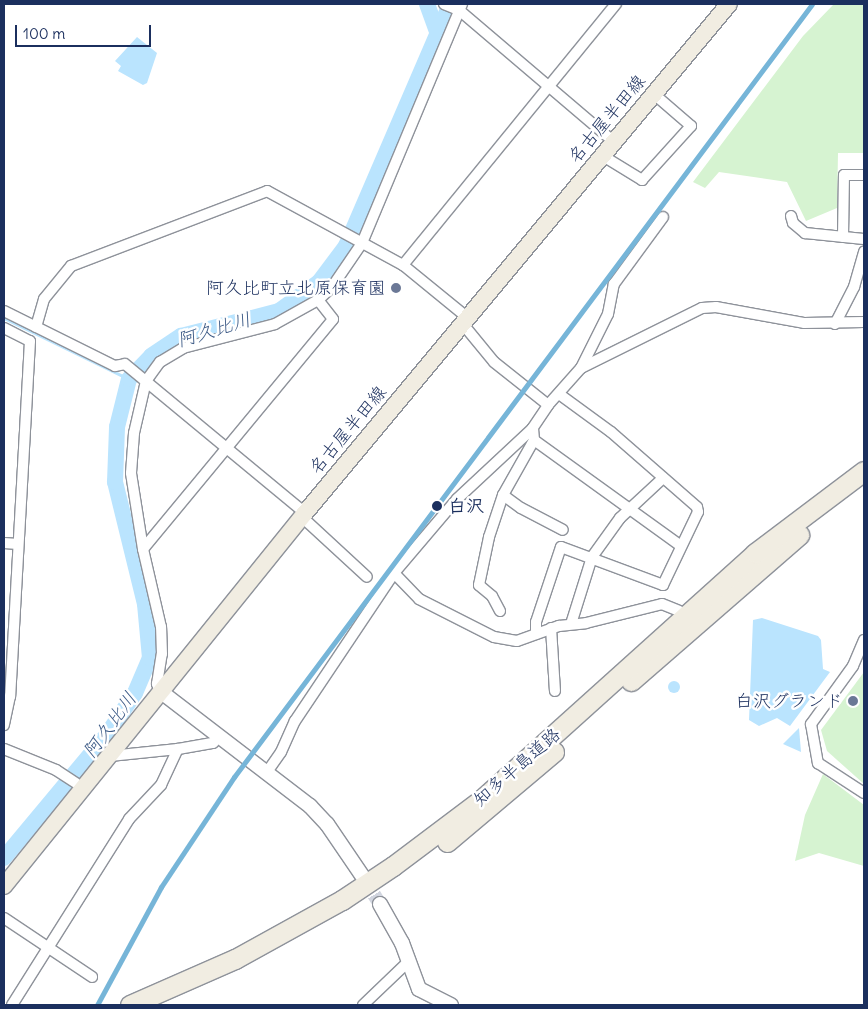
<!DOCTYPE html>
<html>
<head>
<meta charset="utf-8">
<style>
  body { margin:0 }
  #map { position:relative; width:868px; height:1009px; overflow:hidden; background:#fff; font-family:Delius,"Klee One",sans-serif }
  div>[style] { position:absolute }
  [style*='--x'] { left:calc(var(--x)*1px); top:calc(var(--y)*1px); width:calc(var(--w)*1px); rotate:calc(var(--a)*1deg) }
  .green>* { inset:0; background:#d6f3d1 }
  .water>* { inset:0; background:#bae4fe }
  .round { border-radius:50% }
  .stream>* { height:2.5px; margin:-1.25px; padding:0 1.25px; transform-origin:1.25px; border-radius:1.25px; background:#bae4fe }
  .river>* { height:16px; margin:-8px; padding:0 8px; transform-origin:8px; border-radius:8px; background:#bae4fe }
  .secondary-tunnel>* { height:14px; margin-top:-7px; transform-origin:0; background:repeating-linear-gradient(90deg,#d1d5df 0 14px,transparent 0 21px) }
  .roads { filter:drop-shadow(1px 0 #8e929a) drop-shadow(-1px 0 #8e929a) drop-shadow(0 1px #8e929a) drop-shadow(0 -1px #8e929a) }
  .street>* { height:10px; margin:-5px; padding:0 5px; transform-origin:5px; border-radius:5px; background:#fff }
  .secondary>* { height:14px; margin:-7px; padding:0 7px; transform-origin:7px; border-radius:7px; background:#fff }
  .primary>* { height:16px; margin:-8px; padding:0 8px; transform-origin:8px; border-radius:8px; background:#f1ede2 }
  .highway>* { height:19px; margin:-9.5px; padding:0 9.5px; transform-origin:9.5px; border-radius:9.5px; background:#f1ede2 }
  .rail-1>* { height:5px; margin:-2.5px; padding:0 2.5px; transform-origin:2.5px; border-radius:2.5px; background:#76b5d8 }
  .dots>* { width:14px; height:14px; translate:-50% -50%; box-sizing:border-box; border:2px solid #fff; border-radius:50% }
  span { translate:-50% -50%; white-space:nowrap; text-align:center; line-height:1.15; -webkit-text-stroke:5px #fff; paint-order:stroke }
  .street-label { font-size:18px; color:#1b2f5e }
  .poi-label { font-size:18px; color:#1b2f5e }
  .right { translate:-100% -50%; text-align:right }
  .stop-label { font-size:18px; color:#1b2f5e; font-weight:700 }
  .left { translate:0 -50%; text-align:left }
  .water-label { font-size:19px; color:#3c5a86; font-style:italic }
  .frame { position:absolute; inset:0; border:5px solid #1b2f5e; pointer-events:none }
  .scale { position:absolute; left:15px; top:25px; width:136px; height:22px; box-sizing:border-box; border:2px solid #1b2f5e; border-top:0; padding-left:6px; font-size:15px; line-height:18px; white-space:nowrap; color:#1b2f5e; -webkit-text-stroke:4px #fff; paint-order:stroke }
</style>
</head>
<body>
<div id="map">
  <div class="green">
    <i style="clip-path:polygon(834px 4px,864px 4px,864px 153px,838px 153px,837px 208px,806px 221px,787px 182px,719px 172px,705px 188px,693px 182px,803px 36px)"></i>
    <i style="clip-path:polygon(864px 672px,864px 784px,827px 751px,821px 730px)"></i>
    <i style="clip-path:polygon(823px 774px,864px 805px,864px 866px,819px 853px,795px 861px,805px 815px)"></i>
  </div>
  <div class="water">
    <i style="clip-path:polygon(137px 37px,157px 53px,147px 83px,143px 85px,118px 71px,121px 66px,115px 61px)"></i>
    <i style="clip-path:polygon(762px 618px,818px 636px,821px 640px,823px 669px,830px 672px,790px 726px,777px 718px,759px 726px,749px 720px,753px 620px)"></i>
    <i class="round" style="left:668px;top:681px;width:12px;height:12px"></i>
    <i style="clip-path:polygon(799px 728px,801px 752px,783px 744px)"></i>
  </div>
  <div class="stream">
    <i style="--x:4;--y:318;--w:139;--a:26"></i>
  </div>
  <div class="river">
    <i style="--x:427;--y:4;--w:30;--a:70"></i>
    <i style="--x:4;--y:858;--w:163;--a:-50.2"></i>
    <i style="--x:108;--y:733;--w:48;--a:-56"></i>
    <i style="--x:135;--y:693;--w:38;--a:-67"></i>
    <i style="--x:150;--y:658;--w:54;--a:-95.3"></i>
    <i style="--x:145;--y:604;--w:126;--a:-103.8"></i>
    <i style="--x:115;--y:482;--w:55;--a:-87.9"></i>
    <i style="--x:117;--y:427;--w:49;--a:-76"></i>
    <i style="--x:129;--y:379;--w:32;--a:-46"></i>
    <i style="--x:151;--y:356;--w:36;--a:-34"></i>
    <i style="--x:181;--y:336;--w:101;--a:-14.3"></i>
    <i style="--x:279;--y:311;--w:49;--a:-35.9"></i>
    <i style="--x:319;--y:282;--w:45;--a:-53.1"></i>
    <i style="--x:346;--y:246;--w:263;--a:-66.7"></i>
  </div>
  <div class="secondary-tunnel">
    <i style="--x:363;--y:877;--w:32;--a:58"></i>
  </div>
  <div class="roads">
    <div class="street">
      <i style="--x:444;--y:4;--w:16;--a:22"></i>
      <i style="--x:459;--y:10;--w:204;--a:40.4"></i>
      <i style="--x:603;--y:156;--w:46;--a:31.6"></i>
      <i style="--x:642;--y:180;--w:73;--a:-47.8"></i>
      <i style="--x:691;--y:126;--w:49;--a:-139.1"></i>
      <i style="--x:791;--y:216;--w:7;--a:74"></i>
      <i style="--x:793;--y:223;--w:16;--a:40"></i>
      <i style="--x:805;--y:233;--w:59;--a:5.8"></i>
      <i style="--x:843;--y:237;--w:62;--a:-89.1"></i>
      <i style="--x:844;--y:175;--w:20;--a:0"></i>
      <i style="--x:403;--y:265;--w:337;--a:-50.8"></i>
      <i style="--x:4;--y:311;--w:124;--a:26.4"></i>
      <i style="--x:115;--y:366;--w:10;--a:-11"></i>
      <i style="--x:125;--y:364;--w:234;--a:39.6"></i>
      <i style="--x:462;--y:323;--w:50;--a:50.6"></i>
      <i style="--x:494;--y:362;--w:69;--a:38.5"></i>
      <i style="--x:835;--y:324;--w:42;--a:-62.8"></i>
      <i style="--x:854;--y:287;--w:37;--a:-74"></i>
      <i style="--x:36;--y:327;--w:29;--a:-74"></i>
      <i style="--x:44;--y:299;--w:43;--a:-50.7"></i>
      <i style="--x:71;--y:266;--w:210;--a:-20.9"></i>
      <i style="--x:267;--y:191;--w:155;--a:28.6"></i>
      <i style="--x:403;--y:265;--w:84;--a:39.2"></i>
      <i style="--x:4;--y:328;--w:29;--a:27"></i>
      <i style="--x:30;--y:341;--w:356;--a:93.2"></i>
      <i style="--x:10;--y:696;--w:30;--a:102"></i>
      <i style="--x:581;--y:368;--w:60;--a:-63.4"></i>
      <i style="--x:608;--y:314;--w:31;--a:-79"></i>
      <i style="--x:614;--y:284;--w:83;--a:-53.8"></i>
      <i style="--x:534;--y:440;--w:181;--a:35.8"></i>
      <i style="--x:503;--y:495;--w:22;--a:36"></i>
      <i style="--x:521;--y:508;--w:47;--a:27.6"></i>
      <i style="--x:302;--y:517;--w:88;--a:42.7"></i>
      <i style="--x:4;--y:543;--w:14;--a:4"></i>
      <i style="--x:143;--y:549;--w:298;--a:-50.4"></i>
      <i style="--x:333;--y:319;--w:24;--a:-128"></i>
      <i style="--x:394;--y:573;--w:36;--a:46"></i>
      <i style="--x:419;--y:599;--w:84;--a:26.9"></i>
      <i style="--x:494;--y:637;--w:23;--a:10"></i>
      <i style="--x:517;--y:641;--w:45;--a:-19.7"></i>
      <i style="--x:559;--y:626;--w:27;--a:-6"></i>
      <i style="--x:586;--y:623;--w:78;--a:-14"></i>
      <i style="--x:662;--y:604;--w:18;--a:22"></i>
      <i style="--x:500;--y:611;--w:17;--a:-118"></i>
      <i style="--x:492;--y:596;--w:17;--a:-140"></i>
      <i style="--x:479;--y:585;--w:49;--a:-78.2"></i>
      <i style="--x:489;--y:537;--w:44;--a:-71.6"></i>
      <i style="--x:503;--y:495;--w:63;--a:-60.6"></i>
      <i style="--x:534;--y:440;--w:12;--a:-95"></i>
      <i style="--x:571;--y:624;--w:70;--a:-72.6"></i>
      <i style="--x:592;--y:557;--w:48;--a:-54.3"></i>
      <i style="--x:620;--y:518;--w:59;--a:-42.9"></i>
      <i style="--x:551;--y:628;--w:63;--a:86.4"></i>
      <i style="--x:536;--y:634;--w:12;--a:-90"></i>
      <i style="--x:536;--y:622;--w:79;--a:-71.6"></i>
      <i style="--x:561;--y:547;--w:109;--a:20.4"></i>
      <i style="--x:663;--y:585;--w:81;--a:-64.4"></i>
      <i style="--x:698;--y:512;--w:5;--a:-101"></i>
      <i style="--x:697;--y:507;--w:114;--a:-138.9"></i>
      <i style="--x:611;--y:432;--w:64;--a:-143.8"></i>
      <i style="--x:864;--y:640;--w:28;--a:113"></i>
      <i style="--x:853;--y:666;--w:72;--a:125.9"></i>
      <i style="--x:811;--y:724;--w:40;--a:80"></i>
      <i style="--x:818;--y:763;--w:55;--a:33.1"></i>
      <i style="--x:160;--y:691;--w:8;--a:-113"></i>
      <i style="--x:157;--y:684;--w:30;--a:-81"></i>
      <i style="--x:162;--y:654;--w:27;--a:-92"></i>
      <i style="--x:161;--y:627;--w:80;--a:-103"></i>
      <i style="--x:143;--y:549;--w:77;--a:-99"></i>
      <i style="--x:131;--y:473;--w:40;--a:-85.7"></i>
      <i style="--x:134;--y:433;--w:53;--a:-77"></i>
      <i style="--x:146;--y:381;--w:24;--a:-54"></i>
      <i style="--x:160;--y:362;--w:27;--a:-31"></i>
      <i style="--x:183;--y:348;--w:95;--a:-14.6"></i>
      <i style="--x:275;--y:324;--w:49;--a:-29.2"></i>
      <i style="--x:318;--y:300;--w:19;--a:-43"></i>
      <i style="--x:332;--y:287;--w:53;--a:-55.7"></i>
      <i style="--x:362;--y:243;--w:259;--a:-67.3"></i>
      <i style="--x:4;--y:749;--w:56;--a:22"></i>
      <i style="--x:56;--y:770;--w:24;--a:33"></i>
      <i style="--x:110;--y:756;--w:68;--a:-5.9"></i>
      <i style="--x:178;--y:749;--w:36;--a:-10"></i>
      <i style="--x:213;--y:743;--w:9;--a:-49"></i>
      <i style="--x:267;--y:772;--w:24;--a:-55"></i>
      <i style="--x:281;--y:752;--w:34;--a:-66"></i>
      <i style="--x:295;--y:721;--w:178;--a:-56.2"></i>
      <i style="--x:394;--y:573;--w:97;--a:-49.6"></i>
      <i style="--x:457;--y:499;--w:103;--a:-43"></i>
      <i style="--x:532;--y:429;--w:29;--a:-56"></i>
      <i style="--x:548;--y:405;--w:50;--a:-48.3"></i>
      <i style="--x:581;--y:368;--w:135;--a:-26.4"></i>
      <i style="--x:702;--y:308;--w:14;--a:-4"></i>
      <i style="--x:716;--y:307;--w:89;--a:10.3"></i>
      <i style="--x:804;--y:323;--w:60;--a:-1"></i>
      <i style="--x:4;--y:918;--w:106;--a:33.8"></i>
      <i style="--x:12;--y:1005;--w:220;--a:-57.8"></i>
      <i style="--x:129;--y:819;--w:47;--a:-46.7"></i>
      <i style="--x:161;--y:785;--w:40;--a:-65"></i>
      <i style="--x:363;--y:1005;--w:62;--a:-43.7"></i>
    </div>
    <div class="secondary">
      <i style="--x:160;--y:691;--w:189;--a:37.5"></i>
      <i style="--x:310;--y:806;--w:25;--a:47"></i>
      <i style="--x:327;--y:824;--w:64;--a:55.8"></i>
      <i style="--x:380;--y:904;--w:45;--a:60.6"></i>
      <i style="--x:402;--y:943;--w:49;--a:69.7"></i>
      <i style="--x:419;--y:989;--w:36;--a:27"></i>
    </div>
    <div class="primary">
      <i style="--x:4;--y:886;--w:479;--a:-51.1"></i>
      <i style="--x:305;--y:513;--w:662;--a:-50.21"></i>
    </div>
    <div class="highway">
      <i style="--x:631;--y:681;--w:223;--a:-41"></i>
      <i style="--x:447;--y:842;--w:140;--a:-40.1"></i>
      <i style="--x:130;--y:1005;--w:115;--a:-23.7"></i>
      <i style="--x:235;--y:959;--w:122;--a:-28.9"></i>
      <i style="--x:342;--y:900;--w:61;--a:-33.7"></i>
      <i style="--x:393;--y:866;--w:110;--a:-36.9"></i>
      <i style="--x:481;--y:800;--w:369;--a:-42"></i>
      <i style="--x:755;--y:553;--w:136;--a:-37"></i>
    </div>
  </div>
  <div class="rail-1">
    <i style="--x:97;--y:1005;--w:134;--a:-61.5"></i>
    <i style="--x:161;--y:887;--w:132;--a:-56.4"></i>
    <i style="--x:234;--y:777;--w:965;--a:-53.21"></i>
  </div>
  <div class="dots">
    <i style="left:396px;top:288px;background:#6b7896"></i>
    <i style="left:437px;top:506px;background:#1b2f5e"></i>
    <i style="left:853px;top:701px;background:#6b7896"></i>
  </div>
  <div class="street-label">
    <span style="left:607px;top:119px;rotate:-50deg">名古屋半田線</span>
    <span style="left:348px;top:430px;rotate:-50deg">名古屋半田線</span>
    <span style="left:517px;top:767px;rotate:-41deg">知多半島道路</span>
  </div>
  <div class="poi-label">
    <span class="right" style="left:386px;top:288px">阿久比町立北原保育園</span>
    <span class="right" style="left:843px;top:701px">白沢グランド</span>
  </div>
  <div class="stop-label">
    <span class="left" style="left:448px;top:506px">白沢</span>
  </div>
  <div class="water-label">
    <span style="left:214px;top:330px;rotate:-17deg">阿久比川</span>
    <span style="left:110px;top:725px;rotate:-54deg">阿久比川</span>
  </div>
  <div class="frame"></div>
  <div class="scale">100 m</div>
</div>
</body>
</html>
